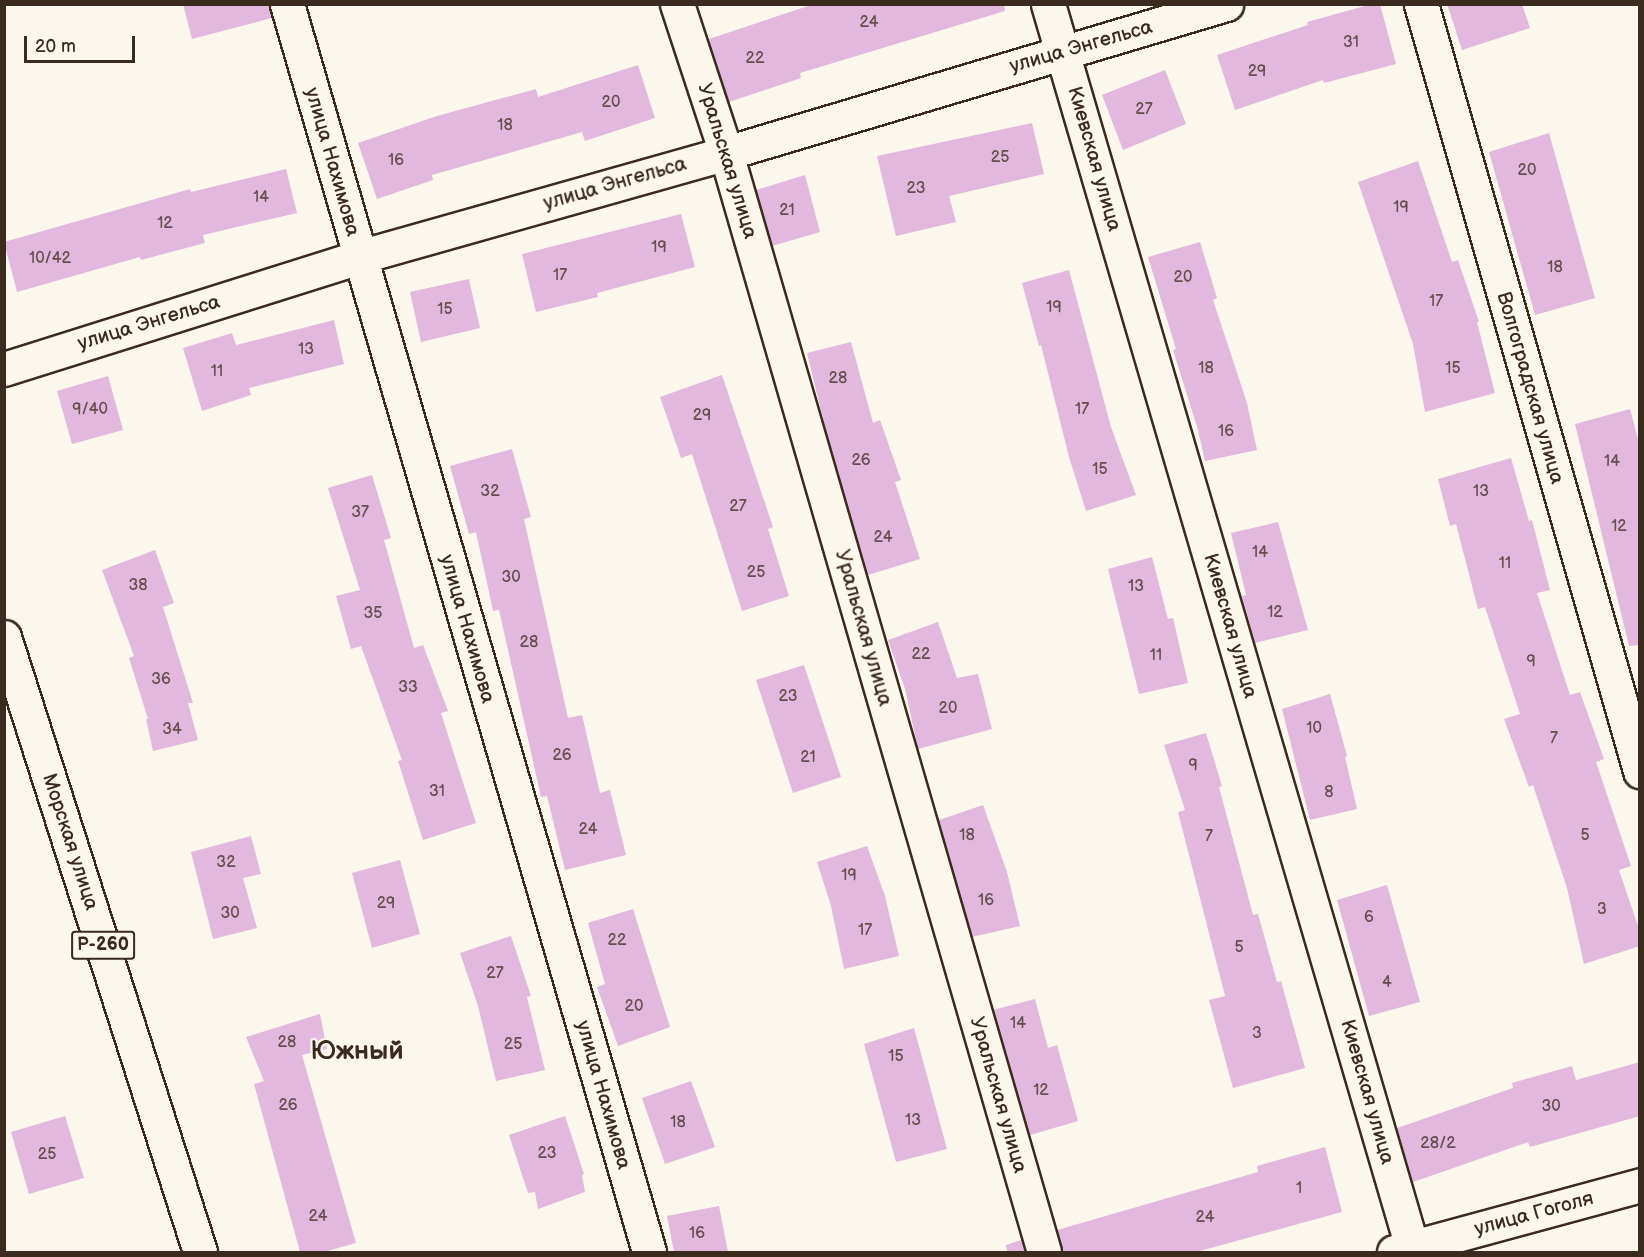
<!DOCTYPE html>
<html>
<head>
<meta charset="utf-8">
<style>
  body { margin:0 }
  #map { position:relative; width:1644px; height:1257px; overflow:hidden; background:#fbf7ec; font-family:"Balsamiq Sans",sans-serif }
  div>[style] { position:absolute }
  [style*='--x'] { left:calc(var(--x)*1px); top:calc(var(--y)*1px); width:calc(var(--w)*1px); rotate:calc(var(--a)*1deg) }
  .building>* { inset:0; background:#e2b8de }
  .roads { filter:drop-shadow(2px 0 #3b2a1e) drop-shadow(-2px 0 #3b2a1e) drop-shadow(0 2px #3b2a1e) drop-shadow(0 -2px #3b2a1e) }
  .minor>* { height:33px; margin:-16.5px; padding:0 16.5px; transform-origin:16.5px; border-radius:16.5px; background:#fbf7ec }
  .trunk>* { height:33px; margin:-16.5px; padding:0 16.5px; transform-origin:16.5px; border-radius:16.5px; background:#fbf7ec }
  span { translate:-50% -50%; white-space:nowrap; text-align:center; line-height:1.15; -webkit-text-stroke:4.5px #fbf7ec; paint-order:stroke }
  .number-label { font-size:16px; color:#654e4e }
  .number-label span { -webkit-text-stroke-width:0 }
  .shield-label span { padding:2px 4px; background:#fbf7ec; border:2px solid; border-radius:4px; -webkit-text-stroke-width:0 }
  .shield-label { font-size:18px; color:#3b2a1e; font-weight:700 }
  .street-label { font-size:20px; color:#3b2a1e }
  .district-label { font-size:26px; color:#3b2a1e; font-weight:700 }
  .frame { position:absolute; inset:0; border:6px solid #3b2a1e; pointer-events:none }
  .scale { position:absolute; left:24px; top:36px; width:111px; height:27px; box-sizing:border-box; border:3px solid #3b2a1e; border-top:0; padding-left:8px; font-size:18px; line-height:21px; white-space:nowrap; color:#3b2a1e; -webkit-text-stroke:4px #fbf7ec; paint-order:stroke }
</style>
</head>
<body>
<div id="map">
  <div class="building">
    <i style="clip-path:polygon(183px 4px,269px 4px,272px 18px,192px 39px)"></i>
    <i style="clip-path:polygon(814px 4px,1004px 4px,1005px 11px,800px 73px,801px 78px,729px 102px,709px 39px)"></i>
    <i style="clip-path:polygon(1372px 4px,1380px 4px,1396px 64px,1324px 83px,1323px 80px,1235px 110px,1217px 55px,1308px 25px,1307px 22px)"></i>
    <i style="clip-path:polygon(1447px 4px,1522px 4px,1530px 28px,1462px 50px)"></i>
    <i style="clip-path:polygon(638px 65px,655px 118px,585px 141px,582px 132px,432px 175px,433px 180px,377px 199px,358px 143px,437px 116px,536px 89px,538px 97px)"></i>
    <i style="clip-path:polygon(1165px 70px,1186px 124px,1123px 150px,1102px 95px)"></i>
    <i style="clip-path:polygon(1032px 123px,1044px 174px,949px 196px,956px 222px,896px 236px,877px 156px)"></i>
    <i style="clip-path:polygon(1549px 133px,1595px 298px,1535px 315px,1489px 152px)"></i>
    <i style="clip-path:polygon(1418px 161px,1452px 262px,1458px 260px,1479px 322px,1477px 322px,1495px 393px,1425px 412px,1413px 344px,1358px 182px)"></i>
    <i style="clip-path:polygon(286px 169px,297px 213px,203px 235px,205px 243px,141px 260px,140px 257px,17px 292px,4px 242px,190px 189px,191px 192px)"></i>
    <i style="clip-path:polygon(805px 175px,820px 232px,772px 246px,756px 190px)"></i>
    <i style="clip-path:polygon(681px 214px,695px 267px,597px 293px,598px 297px,536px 312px,522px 254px)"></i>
    <i style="clip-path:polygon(1200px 242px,1217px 298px,1213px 300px,1247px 403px,1257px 450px,1205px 461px,1198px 430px,1173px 350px,1176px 349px,1148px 257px)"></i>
    <i style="clip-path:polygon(1069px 270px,1111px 427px,1136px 495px,1086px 511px,1069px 457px,1041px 345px,1039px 346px,1022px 283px)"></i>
    <i style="clip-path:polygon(469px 279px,480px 328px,421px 342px,410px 292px)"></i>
    <i style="clip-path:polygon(334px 320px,344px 364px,249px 388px,251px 395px,202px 411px,183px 348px,232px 333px,236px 345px)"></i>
    <i style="clip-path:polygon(851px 342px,873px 423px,880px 420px,901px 480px,895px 482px,920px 559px,868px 575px,828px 439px,807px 353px)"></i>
    <i style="clip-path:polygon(722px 375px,773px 527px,768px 529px,789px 596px,742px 611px,692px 454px,681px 458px,660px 397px)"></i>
    <i style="clip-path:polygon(108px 376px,123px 430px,72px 444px,57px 391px)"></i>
    <i style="clip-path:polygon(1630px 409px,1640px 447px,1640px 645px,1629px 646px,1575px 424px)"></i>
    <i style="clip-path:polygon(512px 449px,531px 517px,524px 519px,568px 718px,582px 715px,600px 793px,610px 790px,626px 855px,565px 870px,547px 796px,541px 797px,499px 610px,493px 611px,476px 532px,469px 534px,450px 466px)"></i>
    <i style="clip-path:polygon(1511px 458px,1529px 521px,1532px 520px,1550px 590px,1537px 593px,1570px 695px,1580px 692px,1604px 759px,1596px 762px,1631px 866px,1619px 870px,1640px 932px,1640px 946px,1584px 964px,1567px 888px,1533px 785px,1529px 787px,1504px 719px,1520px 714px,1485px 607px,1478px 609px,1456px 524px,1450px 526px,1438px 479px)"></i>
    <i style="clip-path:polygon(372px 475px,391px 538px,384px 540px,414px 648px,423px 645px,448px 711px,441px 713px,476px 823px,423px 840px,398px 761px,402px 760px,361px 646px,351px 649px,336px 596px,360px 590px,328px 488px)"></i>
    <i style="clip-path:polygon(1278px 522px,1308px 630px,1255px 643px,1242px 596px,1246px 595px,1231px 533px)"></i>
    <i style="clip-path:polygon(155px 550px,174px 603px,163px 607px,193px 703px,188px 703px,198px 740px,153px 751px,146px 719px,148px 719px,129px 658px,134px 656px,102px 570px)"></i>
    <i style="clip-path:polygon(1152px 557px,1168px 619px,1173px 618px,1188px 683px,1139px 694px,1108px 569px)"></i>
    <i style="clip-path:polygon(938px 622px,957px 678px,978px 674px,992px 729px,918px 749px,905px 689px,888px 640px)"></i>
    <i style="clip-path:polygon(804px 665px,841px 777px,793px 793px,756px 680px)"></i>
    <i style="clip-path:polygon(1330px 694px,1347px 756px,1345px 757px,1357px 809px,1310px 820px,1282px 709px)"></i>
    <i style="clip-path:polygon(1206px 733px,1222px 786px,1219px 787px,1253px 915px,1258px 914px,1277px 982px,1281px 981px,1305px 1068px,1233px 1088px,1209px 1000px,1225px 996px,1178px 812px,1185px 810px,1164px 745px)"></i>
    <i style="clip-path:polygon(983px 805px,1007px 872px,1020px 926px,972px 937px,939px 820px)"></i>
    <i style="clip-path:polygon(251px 836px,261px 874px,243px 878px,257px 928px,213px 939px,191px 852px)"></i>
    <i style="clip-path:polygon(867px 846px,885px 896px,899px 956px,844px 969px,831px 906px,817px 862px)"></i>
    <i style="clip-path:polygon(400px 860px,420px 934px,372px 948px,352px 873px)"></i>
    <i style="clip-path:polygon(1387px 885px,1420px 1002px,1369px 1016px,1337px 900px)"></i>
    <i style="clip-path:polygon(633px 909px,670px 1027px,618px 1046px,597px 987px,605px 984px,588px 923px)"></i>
    <i style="clip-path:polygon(511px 936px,531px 996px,527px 997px,545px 1070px,496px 1081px,478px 1006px,460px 953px)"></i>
    <i style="clip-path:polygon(1035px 999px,1048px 1048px,1057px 1045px,1078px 1121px,1030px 1135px,993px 1010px)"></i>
    <i style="clip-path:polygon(320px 1014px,327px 1049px,302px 1055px,356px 1243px,324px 1252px,300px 1252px,254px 1084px,264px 1081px,246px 1037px)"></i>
    <i style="clip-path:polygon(914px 1028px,947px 1149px,896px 1162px,864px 1044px)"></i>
    <i style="clip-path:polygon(1640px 1062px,1640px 1116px,1530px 1147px,1528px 1142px,1413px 1182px,1397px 1128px,1513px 1088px,1512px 1083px,1572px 1066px,1576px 1080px)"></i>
    <i style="clip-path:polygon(691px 1081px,715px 1147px,665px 1164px,642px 1098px)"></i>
    <i style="clip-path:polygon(65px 1116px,84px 1178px,29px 1194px,11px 1132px)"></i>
    <i style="clip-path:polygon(565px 1116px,584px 1174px,582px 1175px,585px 1192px,538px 1209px,535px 1192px,528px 1193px,509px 1135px)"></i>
    <i style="clip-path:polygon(1325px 1147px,1342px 1212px,1196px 1252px,1062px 1252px,1057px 1230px,1258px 1172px,1257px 1166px)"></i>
    <i style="clip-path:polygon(719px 1206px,728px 1252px,674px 1252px,667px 1216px)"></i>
    <i style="clip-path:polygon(1021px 1240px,1025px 1252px,1007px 1252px,1006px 1245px)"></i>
  </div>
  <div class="roads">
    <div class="minor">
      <i style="--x:287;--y:4;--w:1299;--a:73.82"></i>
      <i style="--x:677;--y:4;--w:157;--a:71.8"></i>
      <i style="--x:726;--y:153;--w:1144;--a:73.86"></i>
      <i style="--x:1048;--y:4;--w:1295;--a:73.68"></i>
      <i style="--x:1421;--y:4;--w:798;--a:74.06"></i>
      <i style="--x:4;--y:369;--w:372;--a:-17.5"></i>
      <i style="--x:359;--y:257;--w:381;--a:-15.8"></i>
      <i style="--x:726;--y:153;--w:522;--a:-16.59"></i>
      <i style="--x:1394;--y:1252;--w:255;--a:-15.2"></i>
    </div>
    <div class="trunk">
      <i style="--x:4;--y:637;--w:645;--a:72.32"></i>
    </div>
  </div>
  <div class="number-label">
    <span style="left:869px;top:23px">24</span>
    <span style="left:1351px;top:43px">31</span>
    <span style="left:755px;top:59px">22</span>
    <span style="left:1257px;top:72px">29</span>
    <span style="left:611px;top:103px">20</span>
    <span style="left:1144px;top:110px">27</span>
    <span style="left:505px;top:126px">18</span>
    <span style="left:1000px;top:158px">25</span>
    <span style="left:396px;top:161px">16</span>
    <span style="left:1527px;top:171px">20</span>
    <span style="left:916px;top:189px">23</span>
    <span style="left:261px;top:198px">14</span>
    <span style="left:1401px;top:208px">19</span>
    <span style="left:787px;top:211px">21</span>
    <span style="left:165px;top:224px">12</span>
    <span style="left:659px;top:248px">19</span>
    <span style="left:50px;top:259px">10/42</span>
    <span style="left:1555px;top:268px">18</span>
    <span style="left:560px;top:276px">17</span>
    <span style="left:1183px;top:278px">20</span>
    <span style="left:1436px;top:302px">17</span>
    <span style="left:1054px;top:308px">19</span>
    <span style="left:445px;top:310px">15</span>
    <span style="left:306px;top:350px">13</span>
    <span style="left:1206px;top:369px">18</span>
    <span style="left:1453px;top:369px">15</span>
    <span style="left:217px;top:372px">11</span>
    <span style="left:838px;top:379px">28</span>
    <span style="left:90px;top:410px">9/40</span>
    <span style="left:1082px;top:410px">17</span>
    <span style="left:702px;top:416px">29</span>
    <span style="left:1226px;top:432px">16</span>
    <span style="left:861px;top:461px">26</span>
    <span style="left:1612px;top:462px">14</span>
    <span style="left:1100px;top:470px">15</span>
    <span style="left:490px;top:492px">32</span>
    <span style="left:1481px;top:492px">13</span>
    <span style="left:738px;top:507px">27</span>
    <span style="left:360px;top:513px">37</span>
    <span style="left:1619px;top:527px">12</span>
    <span style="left:883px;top:538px">24</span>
    <span style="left:1260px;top:553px">14</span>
    <span style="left:1505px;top:564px">11</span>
    <span style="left:756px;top:573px">25</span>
    <span style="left:511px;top:578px">30</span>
    <span style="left:138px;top:586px">38</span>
    <span style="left:1136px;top:587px">13</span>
    <span style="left:1275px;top:613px">12</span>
    <span style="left:373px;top:614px">35</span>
    <span style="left:529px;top:643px">28</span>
    <span style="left:921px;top:655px">22</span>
    <span style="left:1156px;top:656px">11</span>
    <span style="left:1531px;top:662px">9</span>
    <span style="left:161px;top:680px">36</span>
    <span style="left:408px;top:688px">33</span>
    <span style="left:788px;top:697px">23</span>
    <span style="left:948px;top:709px">20</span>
    <span style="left:1314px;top:729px">10</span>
    <span style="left:172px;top:730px">34</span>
    <span style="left:1554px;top:739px">7</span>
    <span style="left:562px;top:756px">26</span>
    <span style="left:808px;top:758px">21</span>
    <span style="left:1193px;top:766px">9</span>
    <span style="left:437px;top:792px">31</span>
    <span style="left:1329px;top:793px">8</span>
    <span style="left:588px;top:830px">24</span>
    <span style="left:967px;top:836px">18</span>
    <span style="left:1585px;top:836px">5</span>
    <span style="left:1209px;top:837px">7</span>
    <span style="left:226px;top:863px">32</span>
    <span style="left:849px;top:876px">19</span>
    <span style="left:986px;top:901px">16</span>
    <span style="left:386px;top:904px">29</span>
    <span style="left:1602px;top:910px">3</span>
    <span style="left:230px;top:914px">30</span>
    <span style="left:1369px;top:918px">6</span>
    <span style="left:865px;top:931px">17</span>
    <span style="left:617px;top:941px">22</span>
    <span style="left:1239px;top:948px">5</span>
    <span style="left:495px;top:974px">27</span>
    <span style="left:1387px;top:983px">4</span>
    <span style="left:634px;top:1007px">20</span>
    <span style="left:1018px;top:1024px">14</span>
    <span style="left:1257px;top:1034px">3</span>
    <span style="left:287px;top:1043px">28</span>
    <span style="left:513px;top:1045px">25</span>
    <span style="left:896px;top:1057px">15</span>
    <span style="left:1041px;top:1091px">12</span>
    <span style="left:288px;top:1106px">26</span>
    <span style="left:1551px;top:1107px">30</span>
    <span style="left:913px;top:1121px">13</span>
    <span style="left:678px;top:1123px">18</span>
    <span style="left:1438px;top:1144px">28/2</span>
    <span style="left:547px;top:1154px">23</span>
    <span style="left:47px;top:1155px">25</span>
    <span style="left:1299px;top:1189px">1</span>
    <span style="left:318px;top:1217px">24</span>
    <span style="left:1205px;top:1218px">24</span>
    <span style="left:697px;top:1234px">16</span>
  </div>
  <div class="shield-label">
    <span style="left:103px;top:945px">Р-260</span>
  </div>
  <div class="street-label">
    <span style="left:1081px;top:47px;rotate:-16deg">улица Энгельса</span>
    <span style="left:1094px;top:159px;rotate:74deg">Киевская улица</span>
    <span style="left:727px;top:161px;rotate:73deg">Уральская улица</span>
    <span style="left:332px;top:162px;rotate:74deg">улица Нахимова</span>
    <span style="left:615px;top:184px;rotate:-16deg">улица Энгельса</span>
    <span style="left:149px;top:323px;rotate:-17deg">улица Энгельса</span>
    <span style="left:1530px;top:388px;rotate:74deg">Волгоградская улица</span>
    <span style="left:1230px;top:626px;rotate:74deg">Киевская улица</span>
    <span style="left:863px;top:628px;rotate:74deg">Уральская улица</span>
    <span style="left:467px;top:629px;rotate:74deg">улица Нахимова</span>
    <span style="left:70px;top:842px;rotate:72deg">Морская улица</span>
    <span style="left:1367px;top:1092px;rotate:74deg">Киевская улица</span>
    <span style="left:603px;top:1095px;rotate:74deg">улица Нахимова</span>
    <span style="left:998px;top:1095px;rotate:74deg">Уральская улица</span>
    <span style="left:1534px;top:1214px;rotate:-15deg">улица Гоголя</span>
  </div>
  <div class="district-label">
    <span style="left:357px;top:1052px">Южный</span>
  </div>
  <div class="frame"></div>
  <div class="scale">20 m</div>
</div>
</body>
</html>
